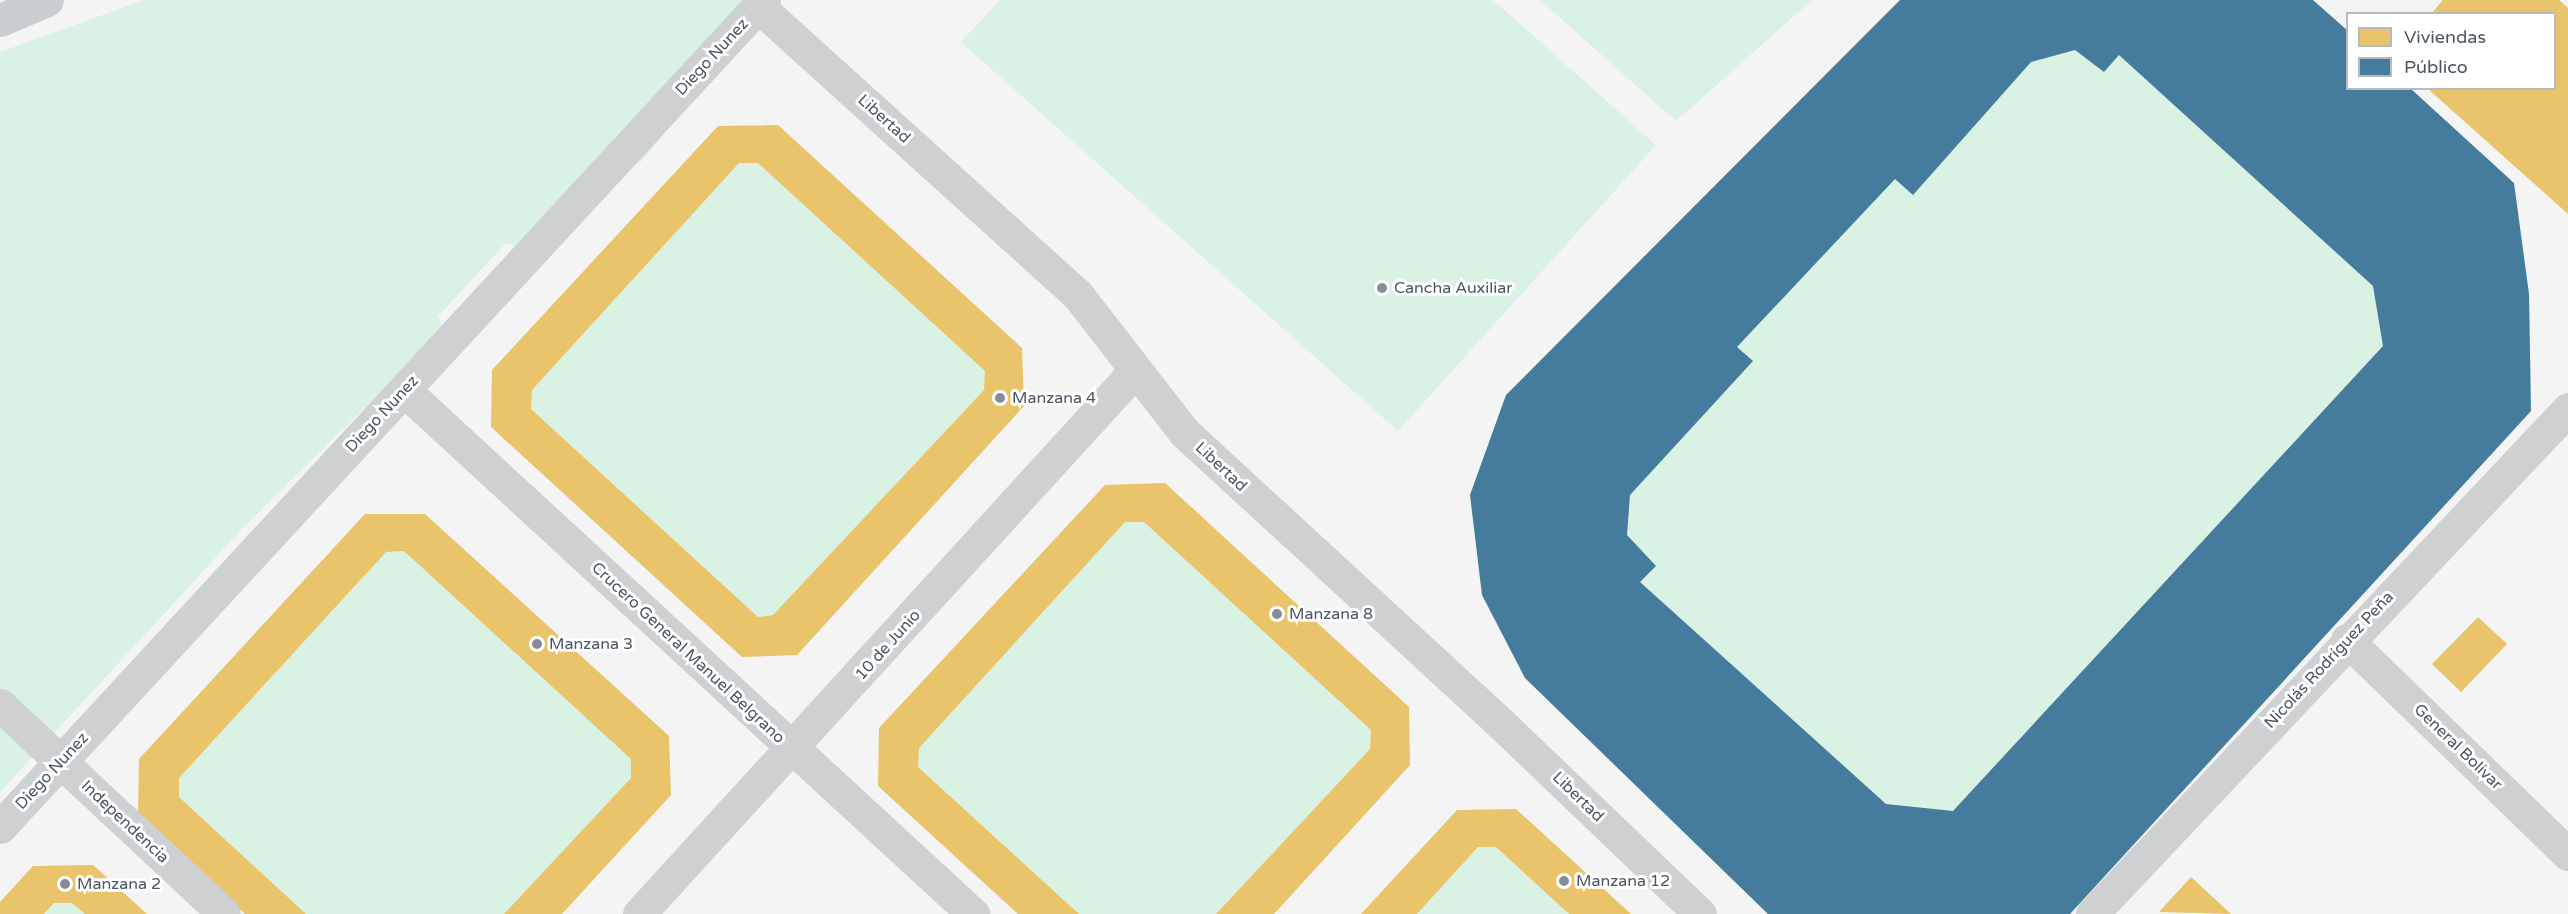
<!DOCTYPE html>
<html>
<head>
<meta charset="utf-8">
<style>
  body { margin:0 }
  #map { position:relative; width:2568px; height:914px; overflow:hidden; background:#f4f4f4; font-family:"Varela Round",sans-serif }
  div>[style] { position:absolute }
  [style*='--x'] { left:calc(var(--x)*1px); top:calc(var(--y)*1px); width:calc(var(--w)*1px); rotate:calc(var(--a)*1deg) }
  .green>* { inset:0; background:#d9f2e3 }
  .homes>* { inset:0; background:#e9c46a }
  .public>* { inset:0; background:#457b9d }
  .minor>* { height:33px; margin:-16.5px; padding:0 16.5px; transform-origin:16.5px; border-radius:16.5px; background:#ced0d2 }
  .tertiary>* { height:33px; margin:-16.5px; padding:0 16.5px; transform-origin:16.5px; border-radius:16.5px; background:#ced0d2 }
  .primary>* { height:33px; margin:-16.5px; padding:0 16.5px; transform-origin:16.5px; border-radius:16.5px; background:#caced1 }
  .dots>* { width:16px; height:16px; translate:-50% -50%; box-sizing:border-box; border:3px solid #fff; border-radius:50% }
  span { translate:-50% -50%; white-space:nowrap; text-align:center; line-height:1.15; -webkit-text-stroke:6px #fff; paint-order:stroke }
  .street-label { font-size:16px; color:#4a5661 }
  .poi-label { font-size:16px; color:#4a5661 }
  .left { translate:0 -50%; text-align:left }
  .legend { position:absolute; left:2346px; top:12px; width:210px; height:78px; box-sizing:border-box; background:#fff; border:2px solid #b7bbc0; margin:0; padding:8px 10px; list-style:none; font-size:18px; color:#4a5661 }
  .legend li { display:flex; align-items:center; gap:12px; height:30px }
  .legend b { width:30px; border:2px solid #b7bbc0 }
</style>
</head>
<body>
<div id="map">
  <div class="green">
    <i style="clip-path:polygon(144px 0,768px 0,643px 160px,515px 246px,506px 243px,438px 316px,442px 326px,449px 324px,240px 531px,0 792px,0 52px)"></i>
    <i style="clip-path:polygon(1000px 0,1493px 0,1656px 145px,1398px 431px,961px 42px)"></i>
    <i style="clip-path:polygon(1540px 0,1812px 0,1676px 121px)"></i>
    <i style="clip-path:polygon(1900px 0,2313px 0,2347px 31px,2348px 88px,2514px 183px,2529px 294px,2531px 411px,2070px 914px,1768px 914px,1525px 678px,1482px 595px,1470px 495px,1506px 395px)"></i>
    <i style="clip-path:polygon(739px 163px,758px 163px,985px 371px,984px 390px,773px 615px,758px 617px,531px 409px,532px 390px)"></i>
    <i style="clip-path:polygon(1125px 522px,1144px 522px,1371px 730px,1370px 749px,1216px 914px,1079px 914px,918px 767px,919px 748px)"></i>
    <i style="clip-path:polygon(404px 551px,631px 759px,631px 778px,504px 914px,306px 914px,179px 797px,179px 778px,386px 552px)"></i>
    <i style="clip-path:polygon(1478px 847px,1496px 847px,1569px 914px,1417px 914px)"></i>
    <i style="clip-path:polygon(54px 903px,72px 903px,85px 914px,44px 914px)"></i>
  </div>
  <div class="homes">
    <i style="clip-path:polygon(2443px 0,2559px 0,2568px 8px,2568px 214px,2427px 88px,2554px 88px,2554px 14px,2431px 14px)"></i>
    <i style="clip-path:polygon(evenodd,778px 125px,1022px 348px,1024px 406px,797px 655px,742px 657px,491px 427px,492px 370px,718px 126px,778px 125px,739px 163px,758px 163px,985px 371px,984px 390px,773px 615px,758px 617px,531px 409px,532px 390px,739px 163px)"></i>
    <i style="clip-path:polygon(1165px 483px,1409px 707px,1410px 765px,1274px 914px,1216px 914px,1370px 749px,1371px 730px,1144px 522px,1125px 522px,919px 748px,918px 767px,1079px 914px,1018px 914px,878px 786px,879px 728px,1105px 485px)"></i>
    <i style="clip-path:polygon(365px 514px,425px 514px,669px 736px,671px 795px,562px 914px,504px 914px,631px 778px,631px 759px,404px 551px,386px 552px,179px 778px,179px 797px,306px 914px,245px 914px,138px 816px,139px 759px)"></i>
    <i style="clip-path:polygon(2478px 617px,2507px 644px,2461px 692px,2432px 664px)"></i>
    <i style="clip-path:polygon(1516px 809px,1631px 914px,1569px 914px,1496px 847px,1478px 847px,1417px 914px,1361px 914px,1457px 810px)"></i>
    <i style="clip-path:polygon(93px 865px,147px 914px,85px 914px,72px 903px,54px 903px,44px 914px,0 914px,0 902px,33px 866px)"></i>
    <i style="clip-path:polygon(2191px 877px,2231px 914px,2159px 912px)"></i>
  </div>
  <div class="public">
    <i style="clip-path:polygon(evenodd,1900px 0,2313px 0,2348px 31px,2348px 88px,2410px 88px,2514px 183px,2529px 294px,2531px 411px,2070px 914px,1768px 914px,1525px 678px,1482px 595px,1470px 495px,1506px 395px,1900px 0,2075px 50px,2104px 72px,2119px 55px,2373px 286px,2383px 346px,1953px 811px,1886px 804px,1640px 582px,1656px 566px,1627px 535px,1630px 495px,1753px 361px,1737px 347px,1895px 179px,1913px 195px,2031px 62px,2075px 50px)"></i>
  </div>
  <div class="minor">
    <i style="--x:758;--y:6;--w:430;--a:42.1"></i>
    <i style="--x:1077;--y:294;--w:176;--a:52.2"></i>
    <i style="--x:1185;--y:433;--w:423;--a:42.6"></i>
    <i style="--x:1496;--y:719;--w:282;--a:43.7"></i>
    <i style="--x:404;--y:390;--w:774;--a:42.64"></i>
    <i style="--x:2347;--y:640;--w:308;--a:44.1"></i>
    <i style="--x:0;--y:705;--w:306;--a:43"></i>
    <i style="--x:0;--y:827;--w:1126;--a:-47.27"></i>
    <i style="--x:639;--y:914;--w:734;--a:-47.6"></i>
  </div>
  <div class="tertiary">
    <i style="--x:2092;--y:914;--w:694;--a:-46.69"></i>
  </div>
  <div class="primary">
    <i style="--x:0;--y:20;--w:51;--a:-23.1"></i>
  </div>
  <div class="dots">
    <i style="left:1382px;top:288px;background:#868d94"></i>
    <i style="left:1000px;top:398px;background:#868d94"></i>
    <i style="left:1277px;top:614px;background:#868d94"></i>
    <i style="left:537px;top:644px;background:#868d94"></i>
    <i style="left:1564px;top:881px;background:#868d94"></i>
    <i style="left:65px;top:884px;background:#868d94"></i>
  </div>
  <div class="street-label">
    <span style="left:712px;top:57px;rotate:-47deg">Diego Nunez</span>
    <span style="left:884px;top:119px;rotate:42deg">Libertad</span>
    <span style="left:382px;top:414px;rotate:-47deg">Diego Nunez</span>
    <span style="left:1221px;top:467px;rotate:43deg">Libertad</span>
    <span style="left:888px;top:645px;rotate:-48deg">10 de Junio</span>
    <span style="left:688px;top:653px;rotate:43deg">Crucero General Manuel Belgrano</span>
    <span style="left:2329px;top:660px;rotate:-47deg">Nicolás Rodríguez Peña</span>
    <span style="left:2458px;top:747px;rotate:44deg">General Bolívar</span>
    <span style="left:52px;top:771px;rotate:-47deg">Diego Nunez</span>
    <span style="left:1578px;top:797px;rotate:44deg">Libertad</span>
    <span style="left:125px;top:822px;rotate:43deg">Independencia</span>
  </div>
  <div class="poi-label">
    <span class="left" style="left:1394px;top:288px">Cancha Auxiliar</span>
    <span class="left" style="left:1012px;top:398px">Manzana 4</span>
    <span class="left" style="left:1289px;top:614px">Manzana 8</span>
    <span class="left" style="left:549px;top:644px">Manzana 3</span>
    <span class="left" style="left:1576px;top:881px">Manzana 12</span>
    <span class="left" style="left:77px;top:884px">Manzana 2</span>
  </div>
  <ul class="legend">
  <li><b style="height:16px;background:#e9c46a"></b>Viviendas</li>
  <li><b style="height:16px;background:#457b9d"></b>Público</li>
  </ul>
</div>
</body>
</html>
